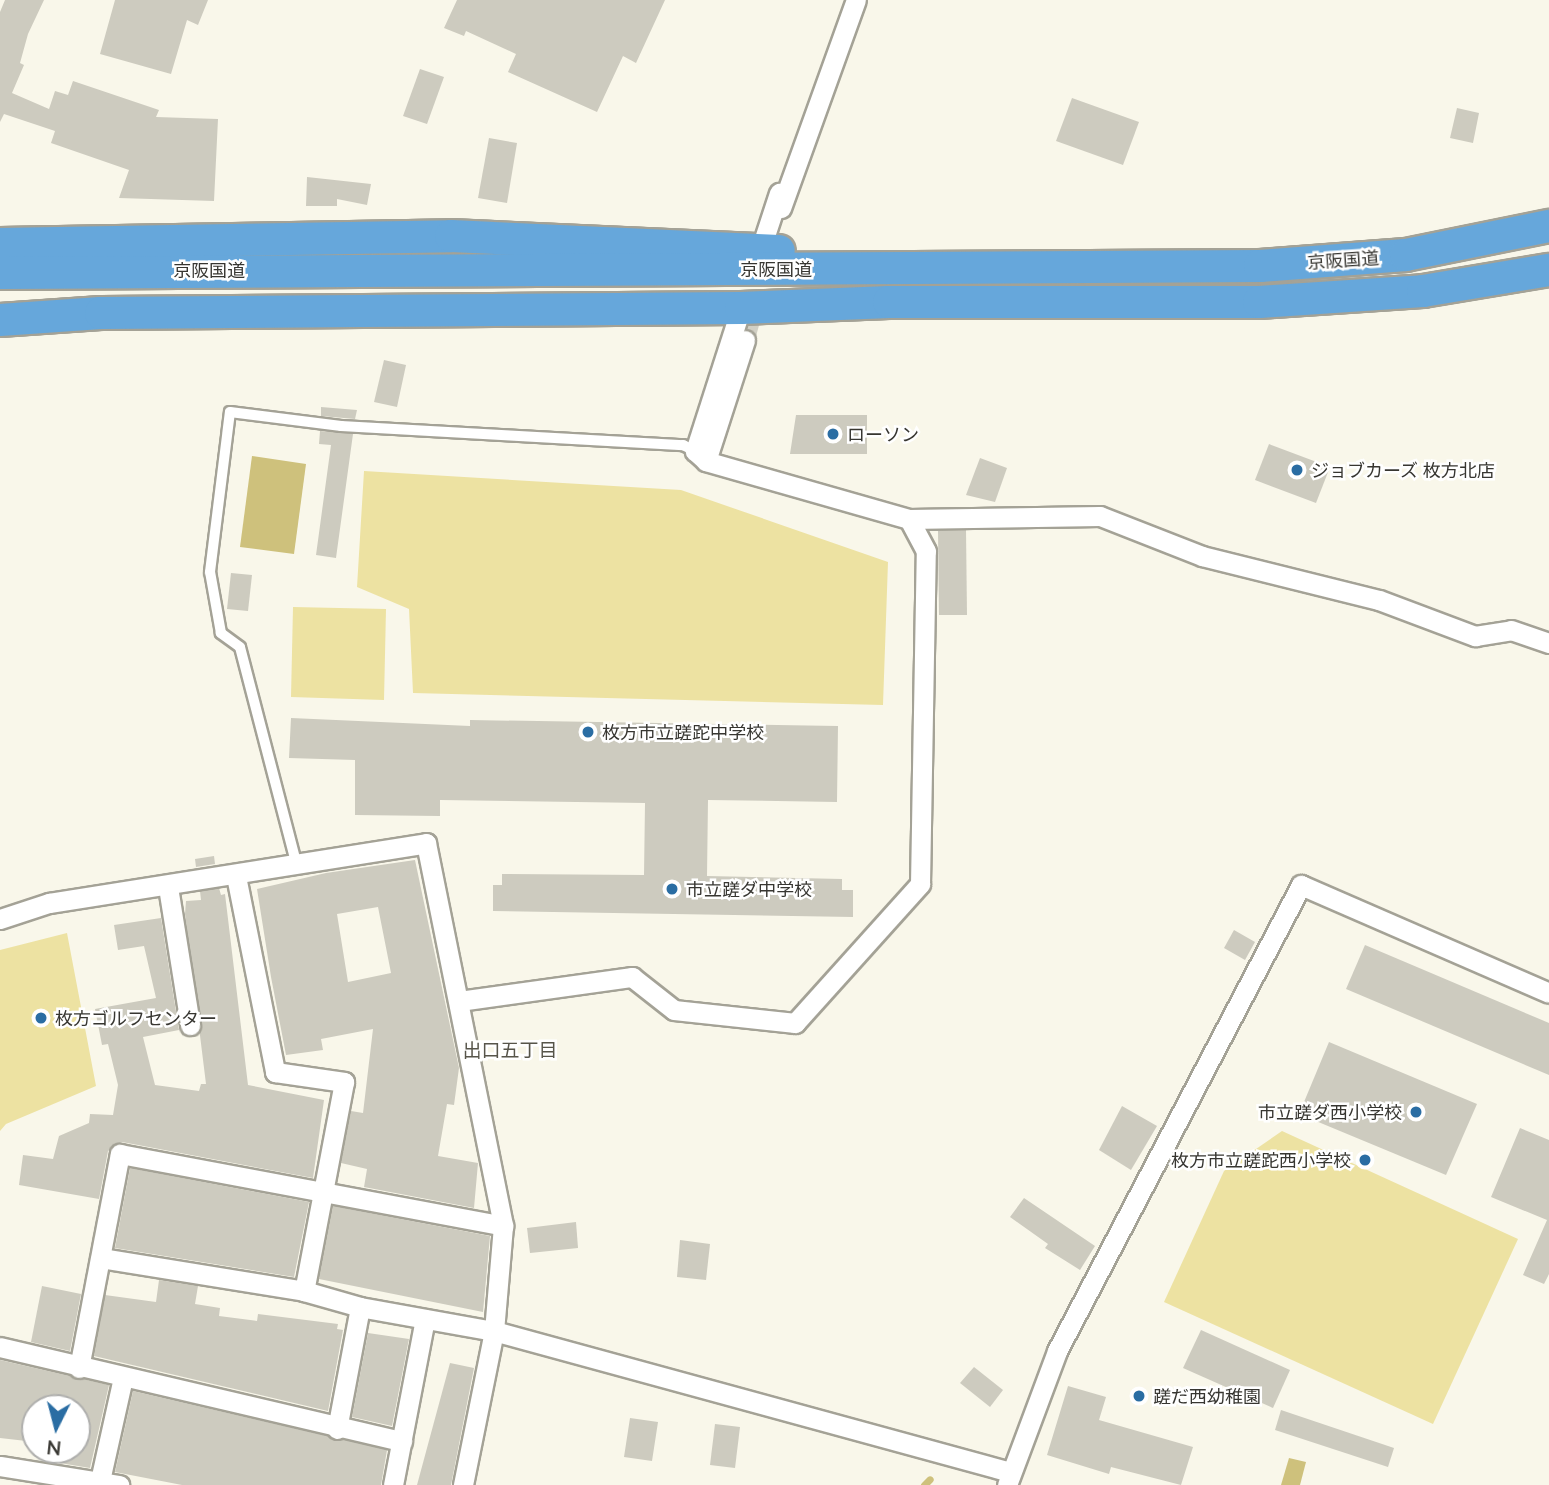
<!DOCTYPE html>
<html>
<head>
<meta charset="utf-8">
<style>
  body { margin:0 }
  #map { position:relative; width:1549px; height:1485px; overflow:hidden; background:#f9f7ea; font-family:Lato,"Noto Sans JP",sans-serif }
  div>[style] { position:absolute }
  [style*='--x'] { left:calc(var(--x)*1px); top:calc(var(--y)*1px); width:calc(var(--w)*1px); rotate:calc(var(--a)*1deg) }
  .green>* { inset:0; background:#ede2a2 }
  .water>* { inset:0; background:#cec17c }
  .stream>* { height:7px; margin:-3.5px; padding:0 3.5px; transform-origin:3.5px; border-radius:3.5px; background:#cec17c }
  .building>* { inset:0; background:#cdcbbf }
  .minor-tunnel>* { height:19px; margin-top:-9.5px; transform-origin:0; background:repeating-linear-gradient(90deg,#d2d0c5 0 19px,transparent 0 29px) }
  .roads { filter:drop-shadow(2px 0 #a4a296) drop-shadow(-2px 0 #a4a296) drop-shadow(0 2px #a4a296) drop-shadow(0 -2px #a4a296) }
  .service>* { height:10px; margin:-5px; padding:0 5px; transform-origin:5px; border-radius:5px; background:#fff }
  .minor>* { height:19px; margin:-9.5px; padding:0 9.5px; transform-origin:9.5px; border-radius:9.5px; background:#fff }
  .trunk>* { height:32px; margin:-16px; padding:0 16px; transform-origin:16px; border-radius:16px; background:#66a7db }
  .dots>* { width:19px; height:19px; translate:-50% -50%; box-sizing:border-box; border:4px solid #fff; border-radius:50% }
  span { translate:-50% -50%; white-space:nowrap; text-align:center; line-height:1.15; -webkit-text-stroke:5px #fff; paint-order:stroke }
  .street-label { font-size:18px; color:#373631 }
  .poi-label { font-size:18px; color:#373631 }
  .left { translate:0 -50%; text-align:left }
  .right { translate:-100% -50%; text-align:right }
  .neighbourhood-label { font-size:19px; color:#57554a }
  .north { position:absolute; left:21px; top:1394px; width:70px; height:70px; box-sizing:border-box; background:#fff; border:2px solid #afafad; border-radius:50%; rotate:186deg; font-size:19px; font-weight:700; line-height:28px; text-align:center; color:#373631 }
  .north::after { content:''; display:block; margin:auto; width:24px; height:32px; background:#2a6da3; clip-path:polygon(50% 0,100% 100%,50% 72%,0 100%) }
</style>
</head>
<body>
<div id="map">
  <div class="green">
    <i style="clip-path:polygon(364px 471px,681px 490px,888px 562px,883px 705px,413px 693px,409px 609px,357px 587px)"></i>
    <i style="clip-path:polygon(293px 607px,386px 609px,384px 700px,291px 697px)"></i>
    <i style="clip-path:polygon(67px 933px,96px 1086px,6px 1124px,0 1131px,0 950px)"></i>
    <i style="clip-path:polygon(1282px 1131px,1518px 1239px,1433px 1424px,1164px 1302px,1224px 1171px)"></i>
  </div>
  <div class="water">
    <i style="clip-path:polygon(252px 456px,306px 464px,294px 554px,240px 547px)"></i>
    <i style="clip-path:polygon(1289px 1458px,1306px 1462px,1300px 1485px,1281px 1485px)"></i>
  </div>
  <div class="stream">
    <i style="--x:924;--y:1485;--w:8;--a:-45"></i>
  </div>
  <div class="building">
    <i style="clip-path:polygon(5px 0,44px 0,28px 34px,20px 63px,24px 65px,12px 93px,49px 109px,55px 91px,68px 95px,73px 81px,159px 110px,156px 117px,218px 119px,214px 201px,119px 198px,129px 170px,51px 143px,55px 131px,4px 114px,0 122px,0 12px)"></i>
    <i style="clip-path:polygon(115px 0,208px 0,198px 25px,187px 20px,171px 74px,100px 54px)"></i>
    <i style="clip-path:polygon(457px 0,665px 0,636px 63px,623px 56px,597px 112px,508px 72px,516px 54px,466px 31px,464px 36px,444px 28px)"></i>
    <i style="clip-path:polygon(420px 69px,444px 77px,427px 124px,403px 116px)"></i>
    <i style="clip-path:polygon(1072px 98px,1139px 122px,1123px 165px,1056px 141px)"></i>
    <i style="clip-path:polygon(1457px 108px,1479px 113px,1473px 143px,1450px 138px)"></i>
    <i style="clip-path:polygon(489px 138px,517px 143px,507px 203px,478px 198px)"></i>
    <i style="clip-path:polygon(307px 177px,371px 184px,367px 205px,337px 199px,337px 206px,306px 206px)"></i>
    <i style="clip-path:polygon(384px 360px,406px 365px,397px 407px,374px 402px)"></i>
    <i style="clip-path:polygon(321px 407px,357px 410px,355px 419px,321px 416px)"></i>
    <i style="clip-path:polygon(796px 415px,867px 415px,867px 454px,790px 454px)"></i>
    <i style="clip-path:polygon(320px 431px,353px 434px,336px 558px,316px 555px,331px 445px,319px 444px)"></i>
    <i style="clip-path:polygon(1269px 444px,1330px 467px,1316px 503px,1255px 480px)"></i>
    <i style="clip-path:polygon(980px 458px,1007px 468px,995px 502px,966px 495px)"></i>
    <i style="clip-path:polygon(966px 530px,967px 615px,939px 615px,938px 531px)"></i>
    <i style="clip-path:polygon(231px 573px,252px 575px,248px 611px,227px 609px)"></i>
    <i style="clip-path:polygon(291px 718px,470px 726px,470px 720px,838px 726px,837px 802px,708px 800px,707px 876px,842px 879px,842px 890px,853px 890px,853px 917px,493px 911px,493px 885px,502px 885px,502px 874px,644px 875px,645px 803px,440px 800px,440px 816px,355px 815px,355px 760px,289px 758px)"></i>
    <i style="clip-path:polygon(214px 856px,215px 864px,196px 867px,195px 859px)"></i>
    <i style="clip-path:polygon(evenodd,415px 860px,459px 1068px,454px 1105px,447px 1104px,438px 1156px,478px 1163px,474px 1208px,364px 1187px,367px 1169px,341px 1163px,351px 1111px,363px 1113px,373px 1029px,321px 1039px,323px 1050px,286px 1055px,271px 977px,257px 889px,326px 873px,415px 860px,378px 907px,391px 973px,348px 982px,337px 914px,378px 907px)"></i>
    <i style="clip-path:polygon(219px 888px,221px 895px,225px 894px,248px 1085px,324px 1100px,313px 1178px,122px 1142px,108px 1151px,99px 1199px,19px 1185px,23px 1155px,53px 1159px,59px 1136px,89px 1123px,90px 1114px,113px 1115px,118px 1085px,108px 1044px,102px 1045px,95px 1009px,156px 998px,144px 946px,118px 950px,114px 925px,161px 918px,179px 1030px,143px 1037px,155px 1085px,199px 1091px,201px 1084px,206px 1084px,185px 914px,186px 901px,201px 900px,200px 891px)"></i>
    <i style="clip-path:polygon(1234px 930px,1255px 942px,1245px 960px,1224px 948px)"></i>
    <i style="clip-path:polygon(1365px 945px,1549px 1023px,1549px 1075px,1346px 989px)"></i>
    <i style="clip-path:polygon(1329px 1042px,1477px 1104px,1446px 1175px,1299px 1114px)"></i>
    <i style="clip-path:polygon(1122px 1106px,1157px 1126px,1131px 1170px,1099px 1150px)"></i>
    <i style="clip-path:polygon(1520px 1128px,1549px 1140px,1549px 1274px,1544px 1284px,1523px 1275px,1547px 1220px,1491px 1197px)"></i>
    <i style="clip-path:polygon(130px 1168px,309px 1202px,294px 1277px,115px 1248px)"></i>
    <i style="clip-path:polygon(1024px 1198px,1095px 1246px,1080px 1270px,1045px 1248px,1048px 1244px,1010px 1217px)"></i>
    <i style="clip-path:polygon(333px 1206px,490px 1236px,483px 1312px,319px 1279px)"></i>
    <i style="clip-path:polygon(576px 1222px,578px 1248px,530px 1253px,527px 1228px)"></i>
    <i style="clip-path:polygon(680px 1240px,710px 1244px,706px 1280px,677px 1277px)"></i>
    <i style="clip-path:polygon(159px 1280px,198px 1286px,195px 1304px,220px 1308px,219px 1316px,257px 1321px,258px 1314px,338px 1324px,337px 1329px,343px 1330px,328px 1411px,94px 1356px,105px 1295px,156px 1302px)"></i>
    <i style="clip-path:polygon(42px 1286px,81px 1294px,70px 1351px,31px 1342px)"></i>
    <i style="clip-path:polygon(1201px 1330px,1290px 1370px,1273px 1408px,1183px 1368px)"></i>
    <i style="clip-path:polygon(368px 1333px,409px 1339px,392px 1426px,352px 1417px)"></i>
    <i style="clip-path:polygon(0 1360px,109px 1385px,90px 1468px,60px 1463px,62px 1450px,77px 1450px,77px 1407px,35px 1403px,35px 1442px,0 1438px)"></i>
    <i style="clip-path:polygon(450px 1363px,474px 1368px,451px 1485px,417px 1485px)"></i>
    <i style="clip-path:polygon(974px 1367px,1003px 1390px,990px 1407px,960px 1383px)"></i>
    <i style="clip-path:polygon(1068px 1386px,1106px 1397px,1099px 1420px,1193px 1447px,1181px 1485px,1111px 1467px,1109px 1474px,1047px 1455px)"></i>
    <i style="clip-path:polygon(133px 1391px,387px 1450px,381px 1485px,182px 1485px,115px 1472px)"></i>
    <i style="clip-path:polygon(1281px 1410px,1394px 1448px,1388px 1467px,1275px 1430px)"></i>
    <i style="clip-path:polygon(630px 1418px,658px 1422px,652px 1461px,624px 1457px)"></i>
    <i style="clip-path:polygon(715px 1424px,740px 1427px,735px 1468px,710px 1465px)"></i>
  </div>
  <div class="minor-tunnel">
    <i style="--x:745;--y:340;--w:83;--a:-74.6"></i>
  </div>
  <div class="roads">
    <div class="service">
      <i style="--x:297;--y:866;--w:226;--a:-104.6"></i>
      <i style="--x:240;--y:647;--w:24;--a:-144"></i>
      <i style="--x:221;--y:633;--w:62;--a:-100.2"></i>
      <i style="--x:210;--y:572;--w:161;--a:-82.9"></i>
      <i style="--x:230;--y:412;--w:112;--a:7.2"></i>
      <i style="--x:341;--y:426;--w:343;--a:3.2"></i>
      <i style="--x:683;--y:445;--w:13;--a:27"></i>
    </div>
    <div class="minor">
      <i style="--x:781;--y:208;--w:221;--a:-70.2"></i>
      <i style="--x:761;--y:248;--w:58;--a:-71.9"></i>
      <i style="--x:706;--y:461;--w:15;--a:-138"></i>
      <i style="--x:695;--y:451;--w:150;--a:-72.2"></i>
      <i style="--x:909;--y:519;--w:191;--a:-0.9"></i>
      <i style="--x:1100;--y:516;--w:110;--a:21.4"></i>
      <i style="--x:1202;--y:556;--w:182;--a:14"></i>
      <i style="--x:1379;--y:600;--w:103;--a:20.6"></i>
      <i style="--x:1475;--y:636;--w:36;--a:-9"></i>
      <i style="--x:1511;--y:630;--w:40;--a:18.9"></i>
      <i style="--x:236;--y:876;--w:200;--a:78.7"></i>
      <i style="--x:275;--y:1072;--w:70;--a:8.2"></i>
      <i style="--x:344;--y:1082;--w:213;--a:100.8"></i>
      <i style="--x:168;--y:887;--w:140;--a:80.9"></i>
      <i style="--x:0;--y:919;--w:52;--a:-18.1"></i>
      <i style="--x:49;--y:903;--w:382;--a:-9"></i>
      <i style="--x:426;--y:843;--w:391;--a:78.6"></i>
      <i style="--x:503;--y:1226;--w:105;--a:94.9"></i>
      <i style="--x:494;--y:1331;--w:157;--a:101.4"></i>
      <i style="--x:459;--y:1001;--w:175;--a:-7.9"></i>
      <i style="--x:632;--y:977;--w:53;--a:38.2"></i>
      <i style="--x:674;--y:1010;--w:122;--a:6.1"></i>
      <i style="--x:795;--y:1023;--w:187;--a:-48"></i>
      <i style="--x:920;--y:884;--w:333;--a:-89"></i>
      <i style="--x:926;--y:551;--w:36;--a:-118"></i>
      <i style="--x:909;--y:519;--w:211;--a:-164.1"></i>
      <i style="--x:706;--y:461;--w:127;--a:-72.1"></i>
      <i style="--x:101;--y:1258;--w:206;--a:9.2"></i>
      <i style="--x:304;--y:1291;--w:58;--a:15.9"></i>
      <i style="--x:360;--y:1307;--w:136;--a:10.2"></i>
      <i style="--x:494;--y:1331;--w:535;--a:15.28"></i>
      <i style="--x:0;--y:1347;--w:413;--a:13.2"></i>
      <i style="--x:79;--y:1368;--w:218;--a:-79.2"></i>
      <i style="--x:120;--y:1154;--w:390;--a:10.6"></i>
      <i style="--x:337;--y:1429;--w:124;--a:-79.3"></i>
      <i style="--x:0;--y:1466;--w:121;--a:9.1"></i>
      <i style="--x:99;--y:1485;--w:110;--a:-77.4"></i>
      <i style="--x:393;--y:1485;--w:169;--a:-79.1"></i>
      <i style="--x:1007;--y:1485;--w:143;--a:-69.5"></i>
      <i style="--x:1057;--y:1351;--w:526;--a:-62.36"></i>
      <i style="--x:1301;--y:885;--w:270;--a:23.5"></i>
    </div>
    <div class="trunk">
      <i style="--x:0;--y:244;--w:451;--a:-1"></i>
      <i style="--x:451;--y:236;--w:328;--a:2.6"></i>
      <i style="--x:0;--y:273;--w:1260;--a:-0.32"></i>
      <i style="--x:1260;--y:266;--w:146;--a:-4.3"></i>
      <i style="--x:1406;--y:255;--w:146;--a:-11.5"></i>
      <i style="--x:0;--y:320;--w:101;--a:-4"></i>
      <i style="--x:101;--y:313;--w:640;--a:-0.45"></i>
      <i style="--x:741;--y:308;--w:148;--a:-2.3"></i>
      <i style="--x:889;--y:302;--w:370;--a:0"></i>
      <i style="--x:1259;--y:302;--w:164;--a:-3.8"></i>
      <i style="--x:1423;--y:291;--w:128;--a:-9.5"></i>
    </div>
  </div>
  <div class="dots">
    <i style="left:833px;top:434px;background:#2a6da3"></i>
    <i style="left:1297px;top:470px;background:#2a6da3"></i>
    <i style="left:588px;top:732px;background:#2a6da3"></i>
    <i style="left:672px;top:889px;background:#2a6da3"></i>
    <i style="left:41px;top:1018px;background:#2a6da3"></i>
    <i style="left:1416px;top:1112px;background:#2a6da3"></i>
    <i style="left:1365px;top:1160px;background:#2a6da3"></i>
    <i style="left:1139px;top:1396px;background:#2a6da3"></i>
  </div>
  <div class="street-label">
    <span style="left:1343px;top:260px;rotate:-4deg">京阪国道</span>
    <span style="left:776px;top:269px">京阪国道</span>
    <span style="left:209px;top:270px">京阪国道</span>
  </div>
  <div class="poi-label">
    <span class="left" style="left:847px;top:434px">ローソン</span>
    <span class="left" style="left:1311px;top:470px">ジョブカーズ 枚方北店</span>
    <span class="left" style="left:602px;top:732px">枚方市立蹉跎中学校</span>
    <span class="left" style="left:686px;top:889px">市立蹉ダ中学校</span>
    <span class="left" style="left:55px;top:1018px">枚方ゴルフセンター</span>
    <span class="right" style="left:1402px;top:1112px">市立蹉ダ西小学校</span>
    <span class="right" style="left:1351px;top:1160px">枚方市立蹉跎西小学校</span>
    <span class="left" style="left:1153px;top:1396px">蹉だ西幼稚園</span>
  </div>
  <div class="neighbourhood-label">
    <span style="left:510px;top:1050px">出口五丁目</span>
  </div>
  <div class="north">N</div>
</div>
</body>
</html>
